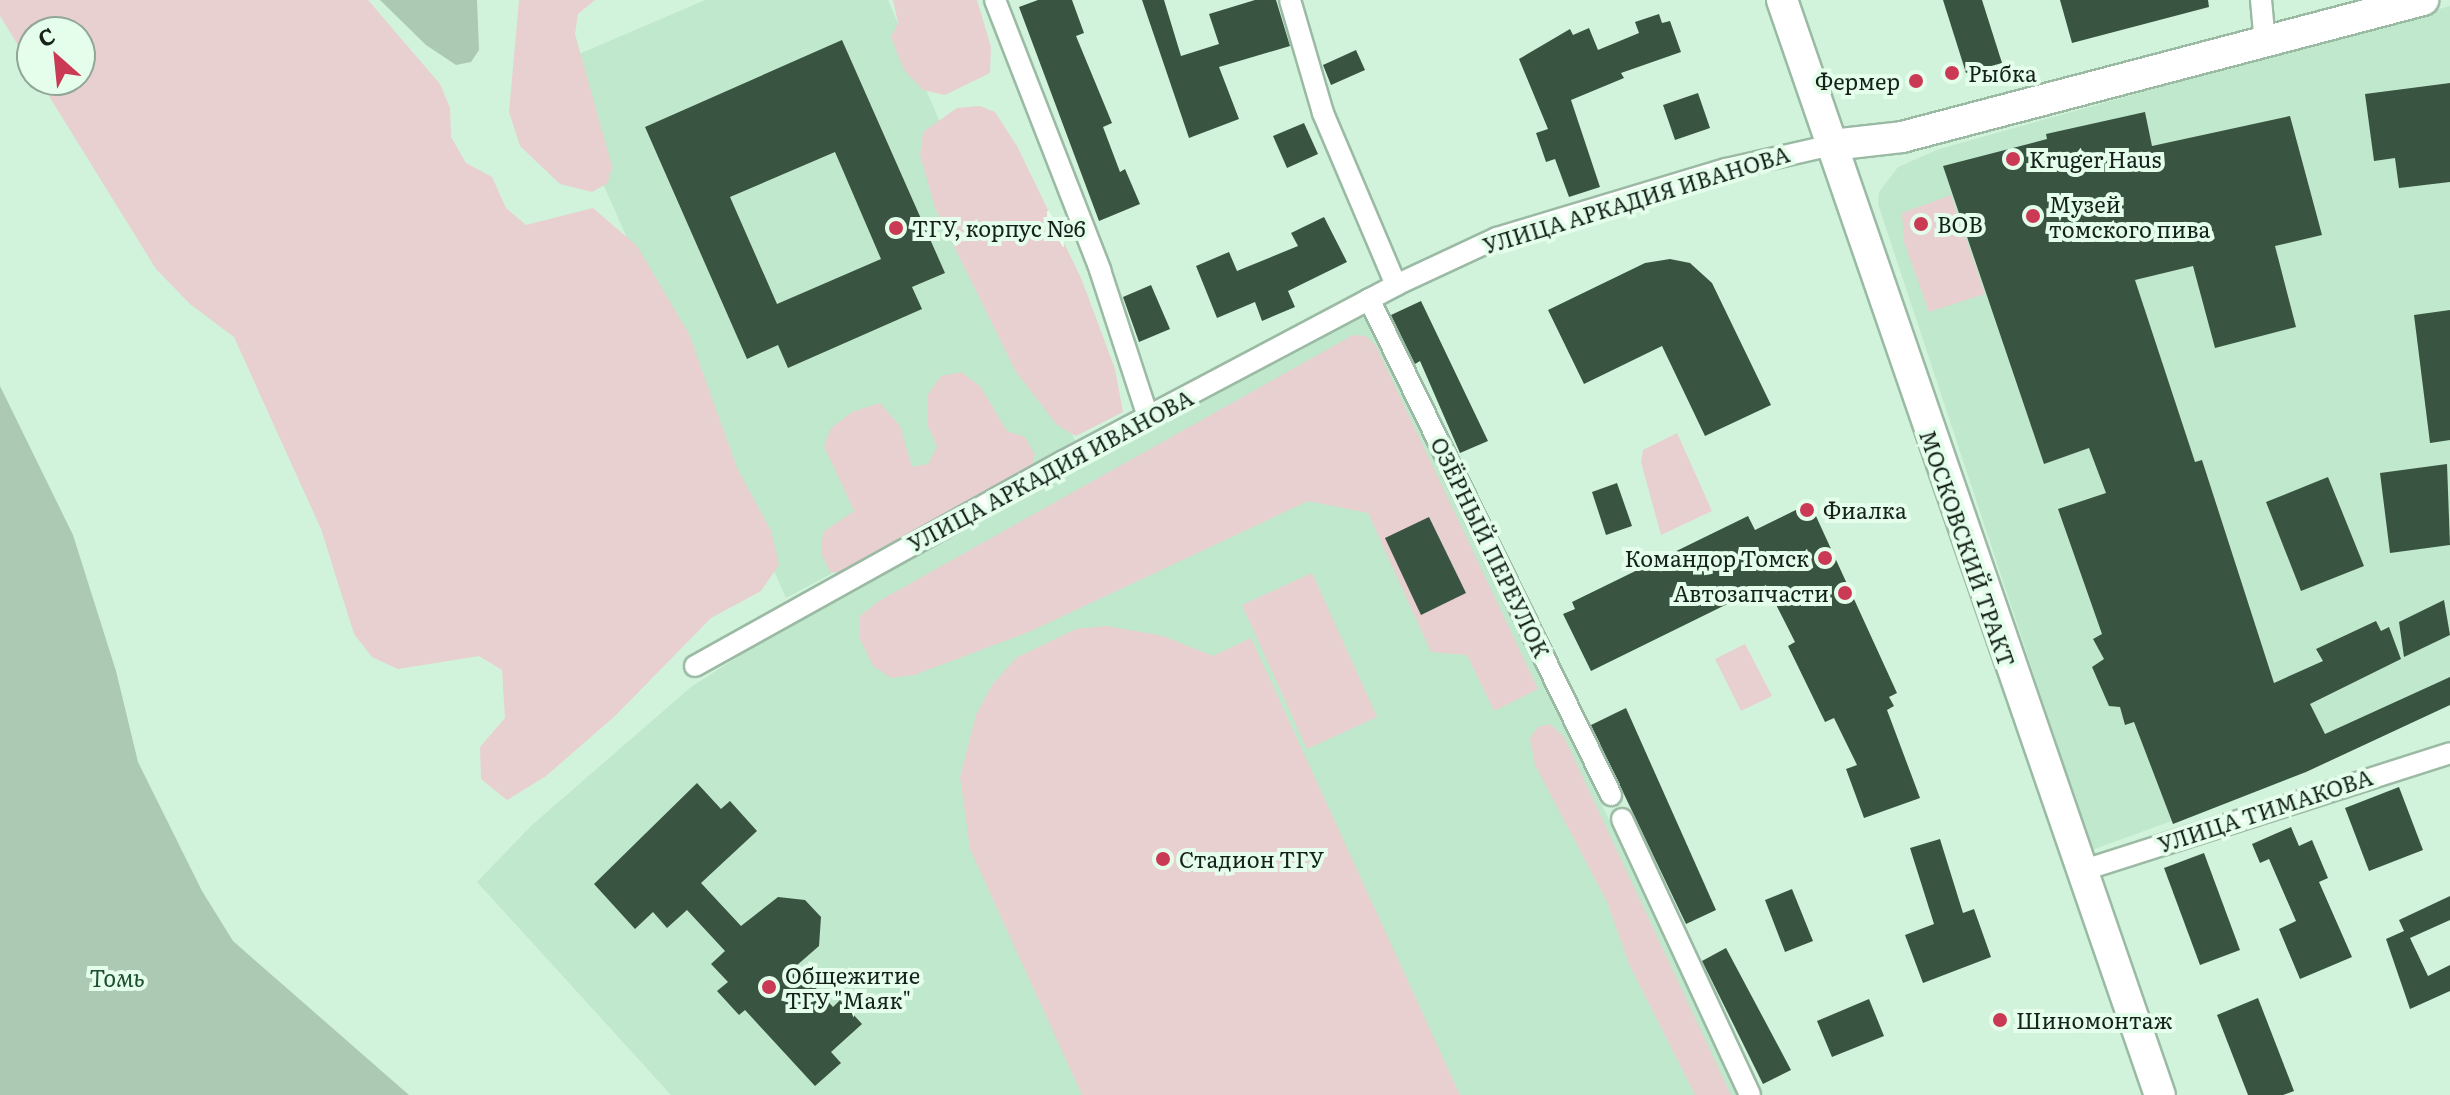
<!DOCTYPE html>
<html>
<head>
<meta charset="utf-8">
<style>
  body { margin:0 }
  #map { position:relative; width:2450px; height:1095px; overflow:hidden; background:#d2f3db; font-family:Literata,serif }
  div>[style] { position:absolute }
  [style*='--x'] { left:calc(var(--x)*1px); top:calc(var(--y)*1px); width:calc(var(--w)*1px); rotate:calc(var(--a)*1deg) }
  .built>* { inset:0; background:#c0e8cc }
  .green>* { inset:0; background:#e8cfd0 }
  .water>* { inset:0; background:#abc9b3 }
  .building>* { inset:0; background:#395542 }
  .roads { filter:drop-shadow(2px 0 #9bbaa4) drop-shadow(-2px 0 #9bbaa4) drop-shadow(0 2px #9bbaa4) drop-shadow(0 -2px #9bbaa4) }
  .street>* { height:20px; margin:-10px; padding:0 10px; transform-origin:10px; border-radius:10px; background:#fff }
  .secondary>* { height:30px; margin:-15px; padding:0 15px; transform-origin:15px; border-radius:15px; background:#fff }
  .dots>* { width:22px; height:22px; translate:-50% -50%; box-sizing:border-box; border:4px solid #e4feeb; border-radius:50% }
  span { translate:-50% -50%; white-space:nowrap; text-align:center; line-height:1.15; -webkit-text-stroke:8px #e4feeb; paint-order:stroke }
  .poi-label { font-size:22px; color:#152119 }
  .left { translate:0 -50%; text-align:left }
  .right { translate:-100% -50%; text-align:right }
  .street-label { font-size:22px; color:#152119 }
  .water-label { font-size:24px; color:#1f5032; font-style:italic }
  .north { position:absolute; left:16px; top:16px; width:80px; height:80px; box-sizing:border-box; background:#e4feeb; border:2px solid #91a697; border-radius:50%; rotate:333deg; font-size:22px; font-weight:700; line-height:32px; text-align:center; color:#152119 }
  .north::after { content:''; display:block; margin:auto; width:28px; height:36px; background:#ca3a55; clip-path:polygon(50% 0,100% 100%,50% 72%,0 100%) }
</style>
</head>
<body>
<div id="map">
  <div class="built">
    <i style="clip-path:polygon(705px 0,888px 0,1076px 443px,786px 598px,551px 66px)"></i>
    <i style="clip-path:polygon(2450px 6px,2450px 705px,2306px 772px,2092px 850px,1878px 204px,1879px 192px,1898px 167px,1939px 149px)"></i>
    <i style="clip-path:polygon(1367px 315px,1741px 1095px,671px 1095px,477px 882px,532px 825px,691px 687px,748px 650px,835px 597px)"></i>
  </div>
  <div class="green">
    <i style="clip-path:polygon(0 0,368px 0,440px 84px,450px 108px,451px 137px,466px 163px,492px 177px,506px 208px,526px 225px,593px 208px,637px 246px,689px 334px,737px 468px,771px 531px,779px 565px,761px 591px,711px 618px,615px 716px,546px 776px,507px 800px,481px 779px,480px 747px,505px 718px,502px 670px,479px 656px,398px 669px,372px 657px,354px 634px,321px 529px,234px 337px,190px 304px,156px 269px,39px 80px,80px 80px,80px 32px,32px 32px,32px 68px,0 16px)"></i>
    <i style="clip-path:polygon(519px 0,595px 0,578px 14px,575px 34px,612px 166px,608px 183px,592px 192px,560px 184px,520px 146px,509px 112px)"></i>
    <i style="clip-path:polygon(893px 0,977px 0,991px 47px,990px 73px,945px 95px,923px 90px,904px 70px,891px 37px,898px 23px)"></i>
    <i style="clip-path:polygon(980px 106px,995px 112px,1017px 146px,1081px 278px,1115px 369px,1123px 412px,1076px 436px,1057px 425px,1016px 372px,935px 208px,920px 155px,923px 132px,957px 108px)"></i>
    <i style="clip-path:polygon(1951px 195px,1985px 294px,1929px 312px,1904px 242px,1902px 213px)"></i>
    <i style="clip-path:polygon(1353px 335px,1366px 336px,1376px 346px,1538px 689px,1494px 711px,1467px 655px,1431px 652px,1368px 513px,1308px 501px,1031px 631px,914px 675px,891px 678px,873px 666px,860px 639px,860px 616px,879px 601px)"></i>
    <i style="clip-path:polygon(961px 372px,980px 386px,1007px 431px,1025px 437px,1035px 455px,1030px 471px,846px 573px,830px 572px,821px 553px,823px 532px,854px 511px,824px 446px,831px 428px,852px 412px,880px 403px,900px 426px,912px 467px,928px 464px,937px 447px,928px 426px,928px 394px,941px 376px)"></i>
    <i style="clip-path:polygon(1677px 433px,1712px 511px,1661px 535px,1641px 462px,1643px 450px)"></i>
    <i style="clip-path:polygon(1312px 573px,1377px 717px,1307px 749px,1242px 605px)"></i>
    <i style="clip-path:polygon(1107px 626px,1163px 636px,1213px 656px,1251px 638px,1460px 1095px,1082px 1095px,970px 849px,960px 777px,976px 715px,992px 685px,1016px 658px,1076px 629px)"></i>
    <i style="clip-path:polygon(1745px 644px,1772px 696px,1741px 711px,1715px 659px)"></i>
    <i style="clip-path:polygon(1550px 724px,1564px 737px,1731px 1095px,1695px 1095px,1629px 964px,1607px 902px,1535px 765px,1530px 738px,1538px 727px)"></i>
  </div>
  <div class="water">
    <i style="clip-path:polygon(380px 0,477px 0,479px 50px,471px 62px,456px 65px,426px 45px)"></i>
    <i style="clip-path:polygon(0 386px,73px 535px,116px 671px,138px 762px,202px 891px,233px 941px,409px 1095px,0 1095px)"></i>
  </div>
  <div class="building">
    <i style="clip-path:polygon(1038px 0,1072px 0,1084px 33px,1076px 36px,1112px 123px,1103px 127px,1120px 172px,1125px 169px,1140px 204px,1099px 221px,1019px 7px)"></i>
    <i style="clip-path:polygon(1142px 0,1164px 0,1181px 56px,1219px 44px,1209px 14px,1255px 0,1276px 0,1290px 46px,1219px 67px,1239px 119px,1189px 138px)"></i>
    <i style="clip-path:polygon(1943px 0,1982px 0,2002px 63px,1966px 73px)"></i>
    <i style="clip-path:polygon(2060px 0,2208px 0,2209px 7px,2072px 43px)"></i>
    <i style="clip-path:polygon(1659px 14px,1662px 23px,1670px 21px,1681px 52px,1621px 73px,1624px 78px,1571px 100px,1600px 187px,1569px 197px,1555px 159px,1546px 162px,1536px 133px,1548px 129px,1519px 59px,1570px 29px,1573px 35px,1589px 28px,1598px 50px,1639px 33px,1635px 22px)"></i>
    <i style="clip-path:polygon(evenodd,842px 40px,945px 273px,912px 287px,922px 309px,788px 368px,778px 345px,747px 359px,645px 127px,842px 40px,835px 152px,881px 259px,777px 304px,730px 197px,835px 152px)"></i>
    <i style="clip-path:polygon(1356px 50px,1365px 70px,1331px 85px,1323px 65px)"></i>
    <i style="clip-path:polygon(2450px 83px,2450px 182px,2399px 188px,2395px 158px,2374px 161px,2365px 94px)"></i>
    <i style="clip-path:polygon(1698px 93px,1710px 128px,1675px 140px,1663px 105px)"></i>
    <i style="clip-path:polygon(2145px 112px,2152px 146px,2290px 116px,2322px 235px,2275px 246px,2296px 327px,2215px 348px,2193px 266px,2135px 280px,2195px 462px,2202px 460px,2274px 683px,2323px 661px,2316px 649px,2376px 621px,2381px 631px,2389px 627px,2401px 659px,2310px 704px,2325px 734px,2450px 677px,2450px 705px,2306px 772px,2173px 824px,2134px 722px,2125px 725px,2120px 707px,2109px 706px,2092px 667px,2104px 659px,2093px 639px,2102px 634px,2058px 509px,2106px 493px,2089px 448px,2044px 464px,1943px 166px,2047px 139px,2046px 134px)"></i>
    <i style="clip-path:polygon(1304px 123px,1318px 154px,1287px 168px,1273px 136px)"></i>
    <i style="clip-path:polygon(1324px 217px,1347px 262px,1288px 291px,1295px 307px,1262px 321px,1255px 302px,1217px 318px,1196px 266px,1229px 252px,1237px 271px,1298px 246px,1291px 233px)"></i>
    <i style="clip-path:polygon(1670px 259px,1690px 263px,1712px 283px,1771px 405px,1705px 436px,1662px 346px,1584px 384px,1548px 310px,1645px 263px)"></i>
    <i style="clip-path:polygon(1151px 285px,1170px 329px,1139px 342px,1123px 297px)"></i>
    <i style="clip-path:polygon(1421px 301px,1488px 441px,1460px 453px,1420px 361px,1415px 364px,1391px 315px)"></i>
    <i style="clip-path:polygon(2450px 310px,2450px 440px,2430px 443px,2414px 315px)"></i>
    <i style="clip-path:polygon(2447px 464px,2450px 545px,2390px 553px,2380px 473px)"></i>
    <i style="clip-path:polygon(2328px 477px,2364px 566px,2301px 591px,2266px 502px)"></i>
    <i style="clip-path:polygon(1617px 483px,1632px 526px,1606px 535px,1592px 492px)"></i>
    <i style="clip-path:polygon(1810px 503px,1897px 693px,1889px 697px,1894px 706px,1887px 710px,1920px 798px,1864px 818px,1846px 769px,1857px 765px,1834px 718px,1825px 722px,1788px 646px,1795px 642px,1766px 585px,1591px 671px,1563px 614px,1575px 609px,1572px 602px,1748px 516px,1755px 530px)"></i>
    <i style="clip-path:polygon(1429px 517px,1466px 593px,1421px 615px,1385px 538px)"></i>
    <i style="clip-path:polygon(2444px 600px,2450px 635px,2404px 657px,2399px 622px)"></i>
    <i style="clip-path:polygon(1626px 708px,1716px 910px,1686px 924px,1591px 725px)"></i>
    <i style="clip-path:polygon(697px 783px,721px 809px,730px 801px,757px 831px,701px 883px,741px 926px,778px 897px,805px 900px,821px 917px,819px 946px,796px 966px,833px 1007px,840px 1000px,862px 1024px,831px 1052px,841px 1063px,815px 1086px,745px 1010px,739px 1015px,717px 991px,728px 982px,711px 964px,725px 951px,687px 910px,667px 928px,653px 912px,635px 929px,594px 884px)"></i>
    <i style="clip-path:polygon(2399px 787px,2423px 850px,2369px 871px,2345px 808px)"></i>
    <i style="clip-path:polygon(2291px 827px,2299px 846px,2312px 840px,2328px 878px,2319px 882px,2352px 957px,2300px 979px,2279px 929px,2296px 921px,2269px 859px,2260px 863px,2252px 844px)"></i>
    <i style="clip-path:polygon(1940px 839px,1963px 913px,1974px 909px,1991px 957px,1923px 983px,1905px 935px,1934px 924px,1910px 848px)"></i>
    <i style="clip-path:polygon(2204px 853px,2240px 950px,2200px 965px,2164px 868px)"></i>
    <i style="clip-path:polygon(1792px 889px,1813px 941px,1785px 952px,1765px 900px)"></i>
    <i style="clip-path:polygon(2450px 896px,2450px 920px,2410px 938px,2428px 976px,2450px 965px,2450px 991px,2410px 1009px,2386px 939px,2404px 931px,2399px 920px)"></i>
    <i style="clip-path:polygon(1726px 948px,1791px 1070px,1763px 1084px,1702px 961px)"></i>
    <i style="clip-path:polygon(2258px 998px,2294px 1091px,2283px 1095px,2248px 1095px,2217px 1015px)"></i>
    <i style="clip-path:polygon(1869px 999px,1884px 1036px,1832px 1057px,1817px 1021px)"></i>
  </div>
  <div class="roads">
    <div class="street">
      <i style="--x:995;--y:0;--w:290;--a:68.7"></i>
      <i style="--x:1100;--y:270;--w:155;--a:71.9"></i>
      <i style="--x:1290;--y:0;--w:118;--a:73.7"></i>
      <i style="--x:1323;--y:113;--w:187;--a:67"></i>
      <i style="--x:2261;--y:0;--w:43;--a:84.7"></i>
      <i style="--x:1369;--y:299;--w:552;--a:63.99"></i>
      <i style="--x:695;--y:666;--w:422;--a:-29.1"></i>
      <i style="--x:1064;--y:461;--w:376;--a:-27.9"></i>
      <i style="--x:1396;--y:285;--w:111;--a:-25"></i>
      <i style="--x:1497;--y:238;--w:239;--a:-16.8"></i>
      <i style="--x:1726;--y:169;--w:109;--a:-12.8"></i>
      <i style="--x:1622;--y:819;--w:304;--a:65.1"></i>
      <i style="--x:2081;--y:871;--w:387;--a:-17.7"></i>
    </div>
    <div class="secondary">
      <i style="--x:1782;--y:0;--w:1158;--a:70.96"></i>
      <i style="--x:1832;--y:145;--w:70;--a:-6.5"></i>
      <i style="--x:1902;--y:137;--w:539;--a:-14.73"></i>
    </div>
  </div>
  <div class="dots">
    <i style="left:1952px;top:73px;background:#ca3a55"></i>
    <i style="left:1916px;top:81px;background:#ca3a55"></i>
    <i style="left:2013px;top:159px;background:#ca3a55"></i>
    <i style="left:2033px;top:216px;background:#ca3a55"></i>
    <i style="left:1921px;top:224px;background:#ca3a55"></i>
    <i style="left:896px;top:228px;background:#ca3a55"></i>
    <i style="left:1807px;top:510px;background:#ca3a55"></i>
    <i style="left:1825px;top:558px;background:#ca3a55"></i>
    <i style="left:1845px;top:593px;background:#ca3a55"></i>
    <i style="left:1163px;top:859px;background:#ca3a55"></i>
    <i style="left:769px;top:987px;background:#ca3a55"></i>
    <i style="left:2000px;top:1020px;background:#ca3a55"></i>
  </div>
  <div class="poi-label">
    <span class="left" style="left:1968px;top:73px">Рыбка</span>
    <span class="right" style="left:1900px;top:81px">Фермер</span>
    <span class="left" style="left:2029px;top:159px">Kruger Haus</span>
    <span class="left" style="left:2049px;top:216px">Музей<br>томского пива</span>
    <span class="left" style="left:1937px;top:224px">ВОВ</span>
    <span class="left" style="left:912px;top:228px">ТГУ, корпус №6</span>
    <span class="left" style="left:1823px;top:510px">Фиалка</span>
    <span class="right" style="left:1809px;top:558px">Командор Томск</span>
    <span class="right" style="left:1829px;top:593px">Автозапчасти</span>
    <span class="left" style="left:1179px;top:859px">Стадион ТГУ</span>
    <span class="left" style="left:785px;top:987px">Общежитие<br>ТГУ "Маяк"</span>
    <span class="left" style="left:2016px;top:1020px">Шиномонтаж</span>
  </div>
  <div class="street-label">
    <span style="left:1636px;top:199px;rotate:-17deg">УЛИЦА АРКАДИЯ ИВАНОВА</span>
    <span style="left:1050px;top:470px;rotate:-28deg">УЛИЦА АРКАДИЯ ИВАНОВА</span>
    <span style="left:1491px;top:547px;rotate:64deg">ОЗЁРНЫЙ ПЕРЕУЛОК</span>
    <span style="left:1968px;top:548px;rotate:71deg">МОСКОВСКИЙ ТРАКТ</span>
    <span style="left:2265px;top:810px;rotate:-18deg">УЛИЦА ТИМАКОВА</span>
  </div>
  <div class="water-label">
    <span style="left:117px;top:977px">Томь</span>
  </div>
  <div class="north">С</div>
</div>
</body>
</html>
